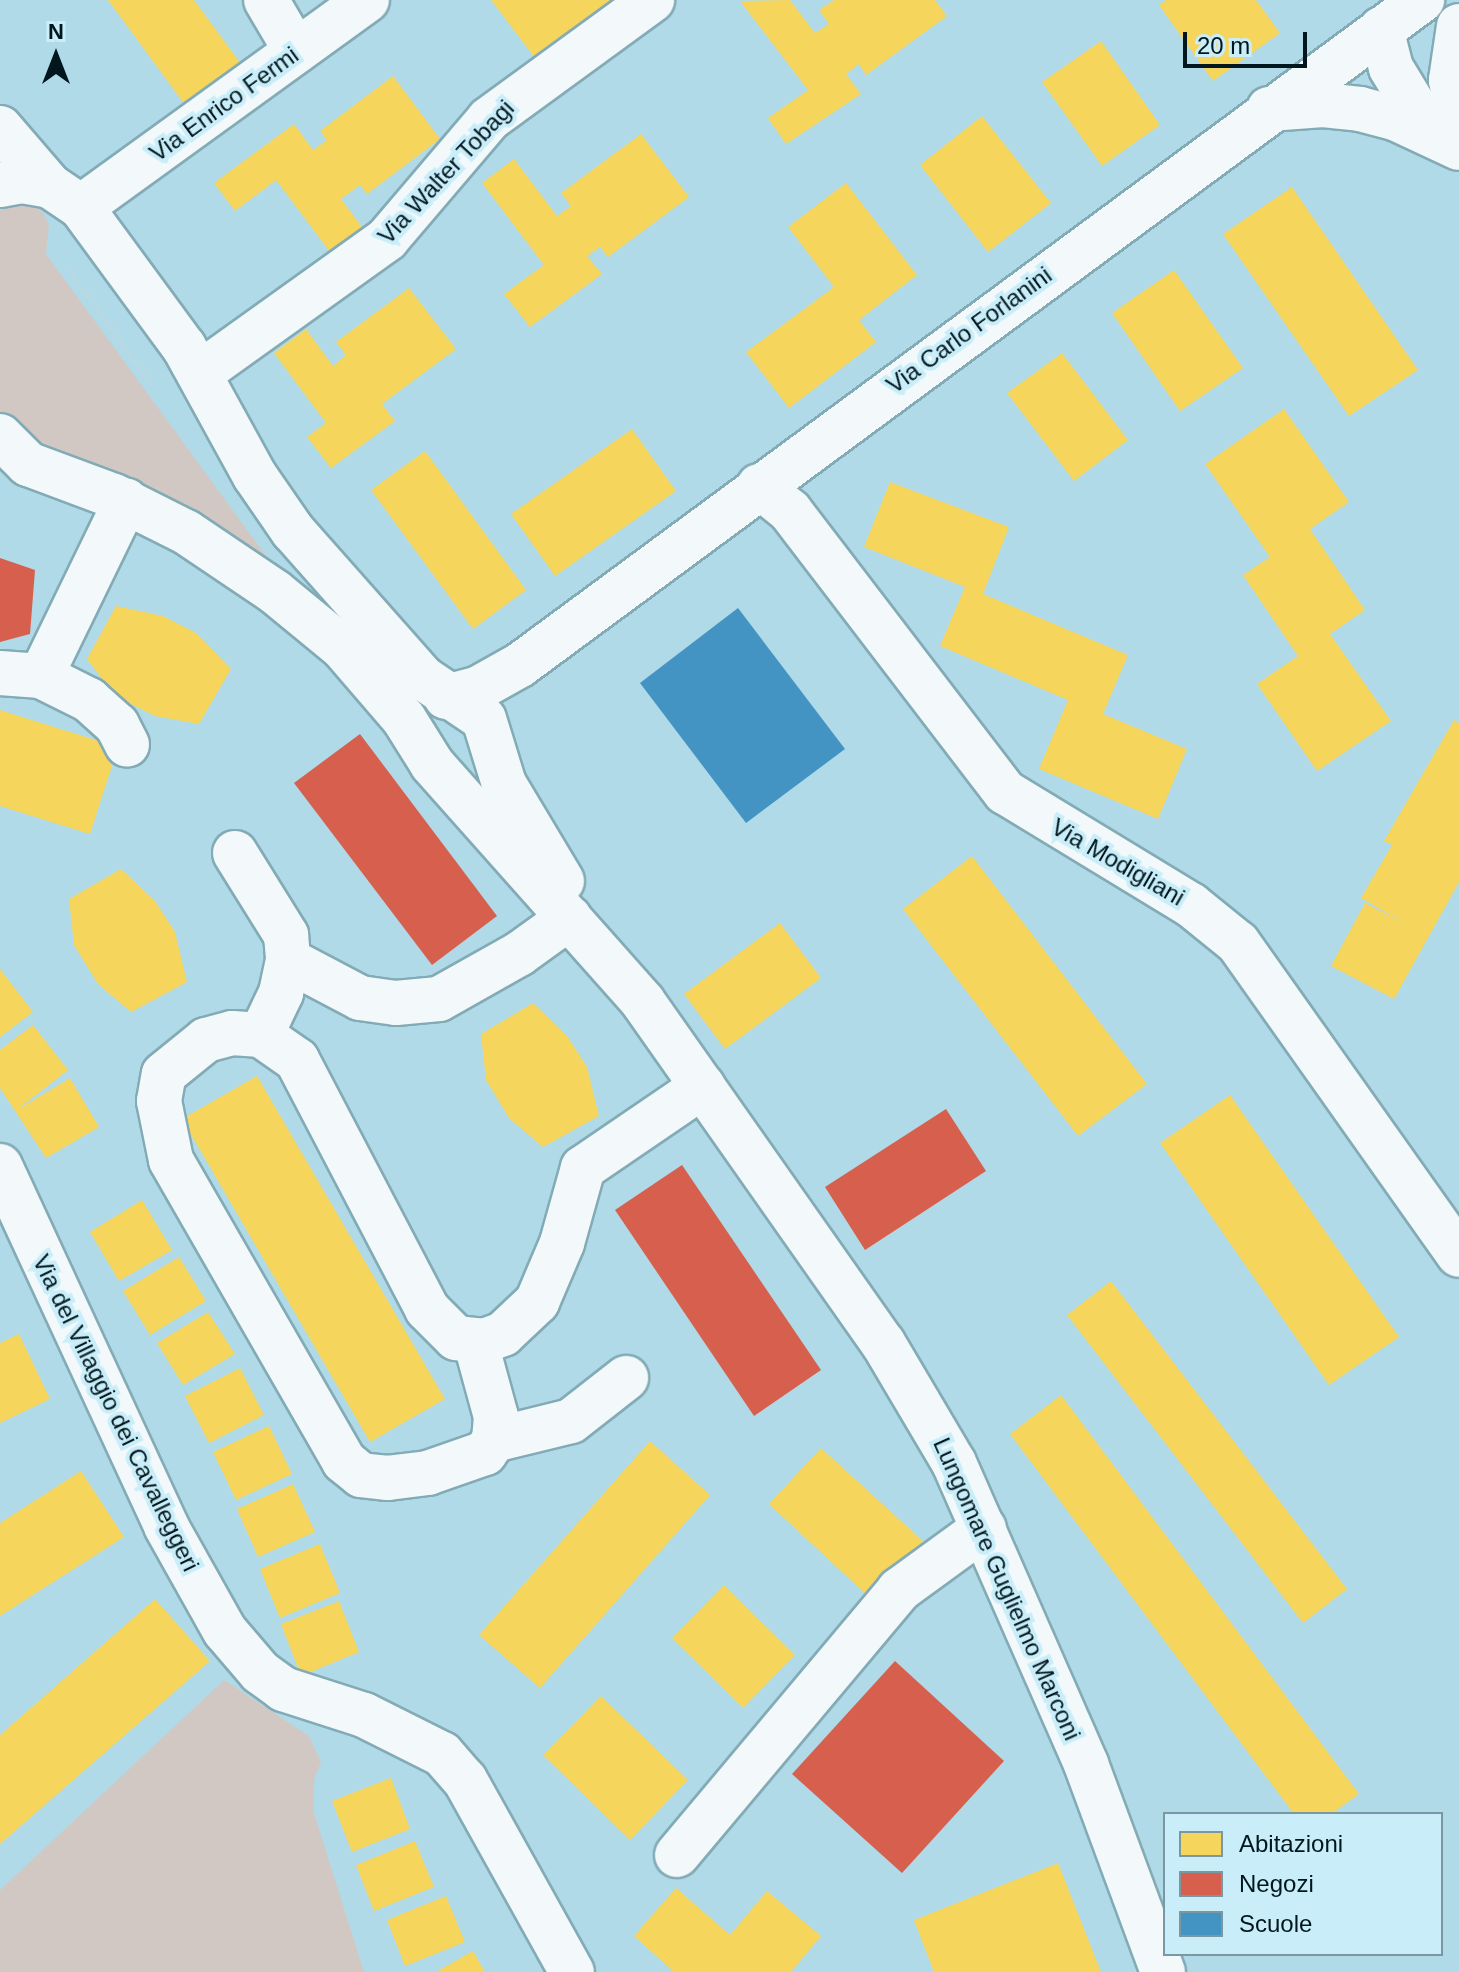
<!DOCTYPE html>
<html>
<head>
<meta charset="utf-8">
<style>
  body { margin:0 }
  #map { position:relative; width:1459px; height:1972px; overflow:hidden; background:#b0dae7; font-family:Helvetica,sans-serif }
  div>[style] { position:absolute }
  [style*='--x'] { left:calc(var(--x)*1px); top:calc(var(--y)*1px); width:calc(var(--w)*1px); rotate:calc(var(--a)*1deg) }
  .green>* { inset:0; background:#d1c8c4 }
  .homes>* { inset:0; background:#f6d55c }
  .shops>* { inset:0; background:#d6604d }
  .schools>* { inset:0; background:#4393c3 }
  .path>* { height:5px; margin-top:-2.5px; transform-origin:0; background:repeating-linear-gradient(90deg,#c7d4d8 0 2px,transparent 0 8px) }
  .roads { filter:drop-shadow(2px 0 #83abb6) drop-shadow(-2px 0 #83abb6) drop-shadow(0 2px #83abb6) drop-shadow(0 -2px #83abb6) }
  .minor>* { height:44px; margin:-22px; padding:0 22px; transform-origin:22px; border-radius:22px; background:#f3f9fb }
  span { translate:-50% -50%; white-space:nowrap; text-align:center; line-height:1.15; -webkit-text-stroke:8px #c9eef9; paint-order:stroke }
  .street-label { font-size:24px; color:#02171d }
  .legend { position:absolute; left:1163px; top:1812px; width:280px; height:144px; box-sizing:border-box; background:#c9eef9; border:2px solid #7998a1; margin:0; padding:10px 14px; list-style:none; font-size:24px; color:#02171d }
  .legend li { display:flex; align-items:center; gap:16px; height:40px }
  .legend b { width:40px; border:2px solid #7998a1 }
  .north { position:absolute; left:16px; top:16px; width:80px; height:80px; -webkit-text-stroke:6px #c9eef9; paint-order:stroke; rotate:0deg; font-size:22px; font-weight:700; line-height:32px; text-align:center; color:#02171d }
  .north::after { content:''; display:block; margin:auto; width:28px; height:36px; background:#02171d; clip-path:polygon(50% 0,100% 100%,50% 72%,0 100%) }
  .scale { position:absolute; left:1183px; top:32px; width:124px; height:36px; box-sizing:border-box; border:4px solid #02171d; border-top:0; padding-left:10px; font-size:24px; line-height:28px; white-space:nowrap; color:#02171d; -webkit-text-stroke:6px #c9eef9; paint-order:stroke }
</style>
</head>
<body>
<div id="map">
  <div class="green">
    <i style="clip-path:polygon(4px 199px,34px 205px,44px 214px,49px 225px,46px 254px,274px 567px,24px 438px,0 412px,0 203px)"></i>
    <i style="clip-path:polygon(224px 1680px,309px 1736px,321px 1762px,314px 1780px,314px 1813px,364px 1972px,0 1972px,0 1890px)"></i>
  </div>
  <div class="homes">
    <i style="clip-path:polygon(108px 0,194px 0,244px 68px,188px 109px)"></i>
    <i style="clip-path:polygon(491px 0,621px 0,538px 62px)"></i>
    <i style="clip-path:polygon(790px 0,815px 33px,829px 24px,819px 10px,834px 0,935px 0,947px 16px,866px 75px,859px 64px,846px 74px,861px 94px,786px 144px,768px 118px,808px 90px,740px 1px)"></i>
    <i style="clip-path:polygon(1166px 0,1256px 0,1280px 33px,1213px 81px,1159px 5px)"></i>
    <i style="clip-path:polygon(1101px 41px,1160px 125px,1102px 166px,1042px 82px)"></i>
    <i style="clip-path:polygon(393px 76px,440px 139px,367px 194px,360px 185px,341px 199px,365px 231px,333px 256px,276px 180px,235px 211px,214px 183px,294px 124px,313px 150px,327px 140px,320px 131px)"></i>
    <i style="clip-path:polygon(982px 116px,1051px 203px,988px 252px,920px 165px)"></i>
    <i style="clip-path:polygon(641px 134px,689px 197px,608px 257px,600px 247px,587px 256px,602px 274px,530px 327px,504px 294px,544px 265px,482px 183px,514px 159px,557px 216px,571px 206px,561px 193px)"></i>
    <i style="clip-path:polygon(846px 183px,917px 275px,859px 320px,876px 342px,789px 408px,746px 352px,834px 287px,788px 227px)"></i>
    <i style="clip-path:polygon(1292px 187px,1418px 370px,1349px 416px,1223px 234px)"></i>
    <i style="clip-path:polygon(1174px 270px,1243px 368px,1180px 411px,1112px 313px)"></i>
    <i style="clip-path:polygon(409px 288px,456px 349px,382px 404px,395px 421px,331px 468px,307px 437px,326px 423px,274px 353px,306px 329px,333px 366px,346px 355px,336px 342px)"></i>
    <i style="clip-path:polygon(1062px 353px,1128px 440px,1074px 481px,1007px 393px)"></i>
    <i style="clip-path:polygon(1284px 409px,1349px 502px,1310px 529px,1365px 610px,1330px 634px,1391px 721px,1317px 771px,1257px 684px,1298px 656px,1243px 575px,1270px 557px,1205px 464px)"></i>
    <i style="clip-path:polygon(632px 429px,676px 491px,555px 576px,511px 514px)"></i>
    <i style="clip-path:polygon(425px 451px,526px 590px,473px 629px,371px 490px)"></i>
    <i style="clip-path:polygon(890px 482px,1009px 527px,983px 594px,1128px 655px,1103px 714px,1187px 749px,1158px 819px,1039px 769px,1068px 700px,940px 646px,965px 587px,864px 547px)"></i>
    <i style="clip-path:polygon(116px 606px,163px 616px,196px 633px,231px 669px,199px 724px,155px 716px,115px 696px,87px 659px)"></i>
    <i style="clip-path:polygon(0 710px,118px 747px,90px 834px,0 806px)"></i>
    <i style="clip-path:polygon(1454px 720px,1459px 723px,1459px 882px,1394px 999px,1331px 966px,1365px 903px,1404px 923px,1361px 898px,1392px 845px,1384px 841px)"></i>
    <i style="clip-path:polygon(972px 856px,1147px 1084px,1078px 1136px,903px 909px)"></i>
    <i style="clip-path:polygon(121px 869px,155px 901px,175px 932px,187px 982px,131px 1012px,98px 984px,74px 945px,69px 899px)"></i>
    <i style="clip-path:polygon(780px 923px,821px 978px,725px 1049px,684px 994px)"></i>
    <i style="clip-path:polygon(0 969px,33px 1012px,0 1037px)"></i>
    <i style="clip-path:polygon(533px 1003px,567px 1036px,587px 1067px,599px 1116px,543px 1147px,509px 1118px,486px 1080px,481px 1034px)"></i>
    <i style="clip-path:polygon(33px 1025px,68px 1070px,17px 1110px,70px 1078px,99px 1127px,46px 1158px,0 1088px,0 1050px)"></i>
    <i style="clip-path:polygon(257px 1076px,445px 1399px,370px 1442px,182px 1119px)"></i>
    <i style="clip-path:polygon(1230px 1095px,1399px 1337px,1329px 1385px,1160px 1143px)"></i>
    <i style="clip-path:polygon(142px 1200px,172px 1250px,119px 1281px,90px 1232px)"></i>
    <i style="clip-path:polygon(179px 1257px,206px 1301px,150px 1335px,123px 1291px)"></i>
    <i style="clip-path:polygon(1111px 1281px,1347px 1589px,1303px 1623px,1067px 1315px)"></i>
    <i style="clip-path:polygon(208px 1312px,235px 1354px,183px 1385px,157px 1343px)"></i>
    <i style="clip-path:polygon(19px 1334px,50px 1399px,0 1423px,0 1343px)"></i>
    <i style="clip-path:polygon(240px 1368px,264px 1415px,209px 1443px,185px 1396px)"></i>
    <i style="clip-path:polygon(1061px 1395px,1359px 1794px,1331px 1814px,1294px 1814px,1010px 1434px)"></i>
    <i style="clip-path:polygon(269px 1426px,292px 1474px,236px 1500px,213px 1452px)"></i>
    <i style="clip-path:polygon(650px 1441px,710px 1495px,540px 1688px,479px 1635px)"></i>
    <i style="clip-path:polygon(821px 1448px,924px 1542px,871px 1599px,769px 1504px)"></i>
    <i style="clip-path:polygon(81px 1471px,124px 1537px,0 1616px,0 1523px)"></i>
    <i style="clip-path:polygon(293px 1484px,315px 1532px,258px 1557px,237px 1509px)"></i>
    <i style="clip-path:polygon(320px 1544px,340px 1593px,280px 1618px,260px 1569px)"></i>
    <i style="clip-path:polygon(724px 1585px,795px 1655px,743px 1708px,672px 1638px)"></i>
    <i style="clip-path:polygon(155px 1599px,210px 1661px,0 1844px,0 1735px)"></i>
    <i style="clip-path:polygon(339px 1601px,359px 1652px,301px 1676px,281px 1624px)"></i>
    <i style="clip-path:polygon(601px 1696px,688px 1780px,630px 1840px,543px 1755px)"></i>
    <i style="clip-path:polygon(391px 1778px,410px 1829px,352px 1852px,332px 1801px)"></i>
    <i style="clip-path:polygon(415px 1841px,434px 1887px,374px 1911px,356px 1865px)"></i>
    <i style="clip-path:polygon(1058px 1863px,1101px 1972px,934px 1972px,914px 1920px)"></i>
    <i style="clip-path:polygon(676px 1888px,730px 1935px,767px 1891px,821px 1936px,791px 1972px,674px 1972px,634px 1936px)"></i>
    <i style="clip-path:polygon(446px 1896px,465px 1942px,405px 1966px,387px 1920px)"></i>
    <i style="clip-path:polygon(473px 1951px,485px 1972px,436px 1972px)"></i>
  </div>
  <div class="shops">
    <i style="clip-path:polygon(0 558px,35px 570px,30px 634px,0 642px)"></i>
    <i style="clip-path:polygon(360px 734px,497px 916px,432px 965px,294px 783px)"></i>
    <i style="clip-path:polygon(946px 1109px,986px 1171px,865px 1250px,825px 1187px)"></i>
    <i style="clip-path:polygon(682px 1165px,821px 1370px,754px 1416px,615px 1210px)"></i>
    <i style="clip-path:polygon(895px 1661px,1004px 1761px,902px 1873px,792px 1774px)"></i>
  </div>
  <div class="schools">
    <i style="clip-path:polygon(738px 608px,845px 749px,746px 823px,640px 683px)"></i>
  </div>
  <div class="path">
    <i style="--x:68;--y:269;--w:139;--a:53.8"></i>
  </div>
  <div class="roads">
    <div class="minor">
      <i style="--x:266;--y:0;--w:59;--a:59.5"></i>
      <i style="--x:1459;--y:26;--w:55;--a:98.4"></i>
      <i style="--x:1451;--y:80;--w:43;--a:79.2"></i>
      <i style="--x:1381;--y:29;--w:40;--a:75.6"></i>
      <i style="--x:1391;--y:68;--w:48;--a:58.6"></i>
      <i style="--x:1416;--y:109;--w:37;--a:47"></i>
      <i style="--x:1269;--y:109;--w:54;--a:-4.2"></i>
      <i style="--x:1323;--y:105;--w:37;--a:6"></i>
      <i style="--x:1360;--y:109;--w:38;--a:15"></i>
      <i style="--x:1397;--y:119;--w:68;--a:25.1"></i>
      <i style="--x:0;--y:128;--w:77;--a:49.2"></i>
      <i style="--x:0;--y:185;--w:22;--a:-10"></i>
      <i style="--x:22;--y:181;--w:28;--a:10"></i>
      <i style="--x:50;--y:186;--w:37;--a:34"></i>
      <i style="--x:81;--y:207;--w:174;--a:53.7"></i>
      <i style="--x:184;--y:347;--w:147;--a:61.2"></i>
      <i style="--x:255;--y:476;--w:67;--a:55.4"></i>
      <i style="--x:293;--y:531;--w:196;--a:48.5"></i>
      <i style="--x:423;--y:678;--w:73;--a:33.9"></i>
      <i style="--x:484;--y:719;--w:68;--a:72.9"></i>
      <i style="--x:504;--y:784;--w:113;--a:59.1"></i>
      <i style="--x:81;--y:207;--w:353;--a:-35.9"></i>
      <i style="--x:200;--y:373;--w:230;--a:-35.6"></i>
      <i style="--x:387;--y:239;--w:157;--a:-49.6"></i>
      <i style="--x:489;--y:119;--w:202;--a:-36.1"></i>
      <i style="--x:0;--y:436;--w:40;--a:45"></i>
      <i style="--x:28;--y:464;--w:92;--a:20.4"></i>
      <i style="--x:114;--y:496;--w:80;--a:26.6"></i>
      <i style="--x:186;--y:532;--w:107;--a:34"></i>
      <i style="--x:275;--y:592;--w:87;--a:39.4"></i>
      <i style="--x:342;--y:647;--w:95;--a:49.3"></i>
      <i style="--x:404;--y:719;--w:53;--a:58.1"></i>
      <i style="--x:432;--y:764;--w:318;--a:48.4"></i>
      <i style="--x:643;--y:1002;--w:417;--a:54.9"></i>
      <i style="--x:883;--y:1343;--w:139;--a:59.4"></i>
      <i style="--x:954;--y:1463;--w:329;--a:66.3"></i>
      <i style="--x:1086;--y:1764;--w:222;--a:69.7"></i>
      <i style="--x:759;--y:486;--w:40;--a:39"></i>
      <i style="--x:790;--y:511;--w:354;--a:52.6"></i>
      <i style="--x:1005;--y:792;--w:218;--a:31.3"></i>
      <i style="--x:1191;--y:905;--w:60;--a:39"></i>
      <i style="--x:1238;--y:943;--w:382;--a:54.7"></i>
      <i style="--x:0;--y:673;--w:41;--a:4.2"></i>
      <i style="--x:41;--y:676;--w:195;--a:-64.1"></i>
      <i style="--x:41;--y:676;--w:54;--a:26.6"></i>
      <i style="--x:89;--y:700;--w:38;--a:42"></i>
      <i style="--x:117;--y:725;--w:22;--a:63"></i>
      <i style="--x:446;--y:697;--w:34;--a:-15"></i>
      <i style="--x:479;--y:688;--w:47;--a:-29.3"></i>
      <i style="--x:520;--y:665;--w:1121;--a:-36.4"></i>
      <i style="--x:235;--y:853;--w:97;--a:58.1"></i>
      <i style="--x:286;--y:935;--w:25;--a:85"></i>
      <i style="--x:288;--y:960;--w:34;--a:102"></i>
      <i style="--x:281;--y:993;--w:47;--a:115.5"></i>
      <i style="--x:288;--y:960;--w:81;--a:27.8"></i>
      <i style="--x:360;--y:998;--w:36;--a:8"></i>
      <i style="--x:396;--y:1003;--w:43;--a:-5.3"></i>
      <i style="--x:439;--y:999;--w:92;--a:-29.4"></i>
      <i style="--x:519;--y:954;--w:62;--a:-35.8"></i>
      <i style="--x:0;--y:1166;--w:396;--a:65.2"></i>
      <i style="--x:166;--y:1526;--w:120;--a:60.7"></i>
      <i style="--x:225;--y:1631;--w:54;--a:49.5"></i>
      <i style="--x:260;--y:1672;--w:29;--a:36"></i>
      <i style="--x:283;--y:1689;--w:85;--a:17.8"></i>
      <i style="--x:364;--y:1715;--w:87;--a:26.6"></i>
      <i style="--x:442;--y:1754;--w:35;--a:49"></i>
      <i style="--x:465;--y:1780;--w:220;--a:60.9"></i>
      <i style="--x:475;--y:1340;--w:80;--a:74.7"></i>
      <i style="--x:496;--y:1417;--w:23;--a:95"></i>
      <i style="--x:494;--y:1440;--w:16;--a:125"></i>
      <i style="--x:485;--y:1453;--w:60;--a:160.7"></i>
      <i style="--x:428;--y:1473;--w:40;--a:172.9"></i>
      <i style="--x:388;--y:1478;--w:27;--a:-174"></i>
      <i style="--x:361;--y:1475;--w:22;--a:-141"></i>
      <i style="--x:344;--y:1461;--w:347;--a:-119.9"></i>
      <i style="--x:171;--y:1160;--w:60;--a:-101.5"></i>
      <i style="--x:159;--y:1101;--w:27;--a:-80"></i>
      <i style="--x:164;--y:1074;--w:54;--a:-39"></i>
      <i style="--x:206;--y:1040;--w:27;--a:-15"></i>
      <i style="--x:232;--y:1033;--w:29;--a:4"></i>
      <i style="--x:261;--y:1035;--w:44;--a:34.8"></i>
      <i style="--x:297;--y:1060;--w:281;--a:62.4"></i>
      <i style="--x:427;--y:1309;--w:41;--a:45"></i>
      <i style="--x:456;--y:1338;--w:28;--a:6"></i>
      <i style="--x:484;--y:1341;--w:20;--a:-20"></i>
      <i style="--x:503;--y:1334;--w:47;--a:-43.3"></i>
      <i style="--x:537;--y:1302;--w:64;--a:-67"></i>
      <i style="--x:562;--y:1243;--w:78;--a:-74.4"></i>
      <i style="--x:583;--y:1168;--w:145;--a:-34.3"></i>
      <i style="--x:494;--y:1440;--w:79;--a:-13.9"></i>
      <i style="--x:571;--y:1421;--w:70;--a:-38"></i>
      <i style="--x:677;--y:1855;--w:346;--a:-50"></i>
      <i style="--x:899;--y:1590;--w:105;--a:-36.1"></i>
    </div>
  </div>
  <div class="street-label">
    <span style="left:224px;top:104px;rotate:-36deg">Via Enrico Fermi</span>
    <span style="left:446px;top:172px;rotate:-47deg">Via Walter Tobagi</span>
    <span style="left:969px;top:330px;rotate:-36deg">Via Carlo Forlanini</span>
    <span style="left:1118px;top:862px;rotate:30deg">Via Modigliani</span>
    <span style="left:116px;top:1413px;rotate:64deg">Via del Villaggio dei Cavalleggeri</span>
    <span style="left:1007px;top:1589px;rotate:66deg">Lungomare Guglielmo Marconi</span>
  </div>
  <ul class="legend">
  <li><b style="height:22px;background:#f6d55c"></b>Abitazioni</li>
  <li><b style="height:22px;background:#d6604d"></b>Negozi</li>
  <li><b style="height:22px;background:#4393c3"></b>Scuole</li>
  </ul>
  <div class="north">N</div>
  <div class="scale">20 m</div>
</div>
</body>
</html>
